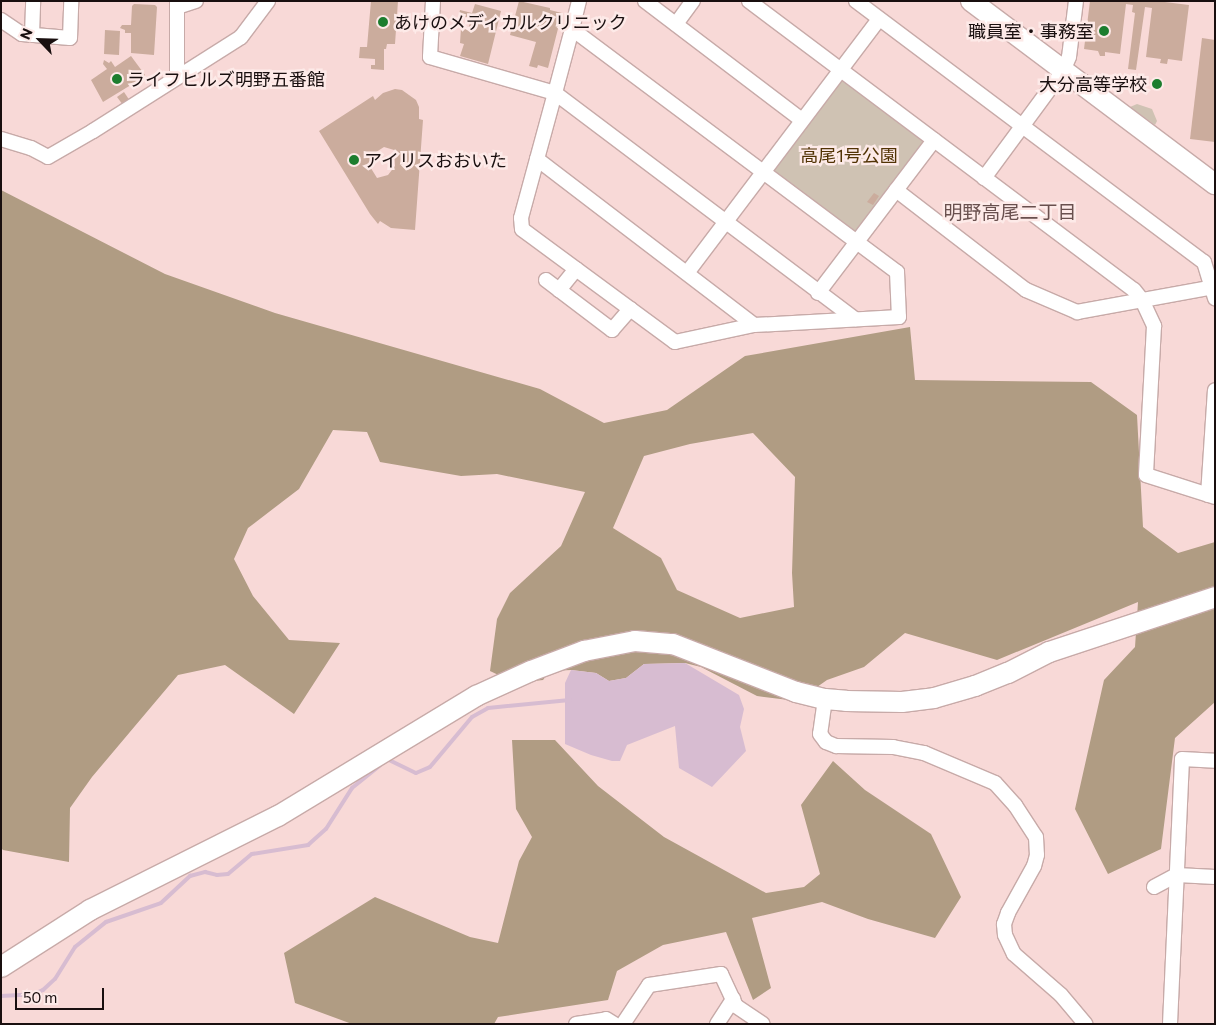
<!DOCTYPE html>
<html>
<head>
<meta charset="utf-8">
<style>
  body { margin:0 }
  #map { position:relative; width:1216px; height:1025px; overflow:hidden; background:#f8d9d7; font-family:Commissioner,"Noto Sans JP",sans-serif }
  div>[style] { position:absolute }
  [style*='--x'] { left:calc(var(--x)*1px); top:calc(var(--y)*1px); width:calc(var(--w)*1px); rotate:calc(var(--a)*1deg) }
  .green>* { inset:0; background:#cfc2b3 }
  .forest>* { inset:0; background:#b09c83 }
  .water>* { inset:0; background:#d7bcd1 }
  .stream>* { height:4px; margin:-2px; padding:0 2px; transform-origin:2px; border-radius:2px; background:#d7bcd1 }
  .building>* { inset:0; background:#cbac9d }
  .roads { filter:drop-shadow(1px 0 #c7aaa8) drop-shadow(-1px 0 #c7aaa8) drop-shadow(0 1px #c7aaa8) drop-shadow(0 -1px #c7aaa8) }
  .street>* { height:14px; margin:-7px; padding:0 7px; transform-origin:7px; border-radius:7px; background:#fff }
  .secondary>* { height:20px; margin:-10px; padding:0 10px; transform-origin:10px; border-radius:10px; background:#fff }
  .dots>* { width:14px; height:14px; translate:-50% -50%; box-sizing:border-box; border:2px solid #fdeae8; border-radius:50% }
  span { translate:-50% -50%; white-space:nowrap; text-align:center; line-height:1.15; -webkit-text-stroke:5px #fdeae8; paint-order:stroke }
  .poi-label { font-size:18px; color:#190f0f }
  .left { translate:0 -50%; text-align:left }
  .right { translate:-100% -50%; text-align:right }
  .park-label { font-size:18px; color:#513304 }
  .neighbourhood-label { font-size:19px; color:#69504e }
  .frame { position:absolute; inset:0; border:2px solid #190f0f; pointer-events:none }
  .north { position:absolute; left:15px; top:15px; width:50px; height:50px; -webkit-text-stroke:4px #fdeae8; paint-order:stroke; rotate:294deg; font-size:14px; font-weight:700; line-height:20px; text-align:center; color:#190f0f }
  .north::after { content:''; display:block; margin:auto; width:18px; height:22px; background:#190f0f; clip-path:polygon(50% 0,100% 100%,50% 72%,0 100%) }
  .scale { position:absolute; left:15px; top:988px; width:89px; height:22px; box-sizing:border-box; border:2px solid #190f0f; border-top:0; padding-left:6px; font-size:15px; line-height:18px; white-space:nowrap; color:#190f0f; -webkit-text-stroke:4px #fdeae8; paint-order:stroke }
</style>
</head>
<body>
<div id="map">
  <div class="green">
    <i style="clip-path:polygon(839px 79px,843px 79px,925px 140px,925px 143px,859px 231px,853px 232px,773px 173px,773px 167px)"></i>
    <i style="clip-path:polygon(1137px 104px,1152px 109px,1157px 121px,1155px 125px,1130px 107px)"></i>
  </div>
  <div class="forest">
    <i style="clip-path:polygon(evenodd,1px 190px,165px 274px,275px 313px,540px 389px,604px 423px,667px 410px,745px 356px,910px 327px,915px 380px,1091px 382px,1137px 415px,1143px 527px,1178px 553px,1215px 542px,1215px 702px,1175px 738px,1161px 849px,1108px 874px,1075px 809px,1104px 680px,1135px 647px,1138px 602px,997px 660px,905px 633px,864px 667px,827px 680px,797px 701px,757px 696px,701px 667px,685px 663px,644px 664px,626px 678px,609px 681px,596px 673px,571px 670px,550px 671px,543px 680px,515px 683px,490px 671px,497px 619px,510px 593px,561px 546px,585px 492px,497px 474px,461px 476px,380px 462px,367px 432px,333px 430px,299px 489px,248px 528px,234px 559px,253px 596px,289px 640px,340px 643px,294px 714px,225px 665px,178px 675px,92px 777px,70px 808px,69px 862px,3px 850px,1px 848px,1px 190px,753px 433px,795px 477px,792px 573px,794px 607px,740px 618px,677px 590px,661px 558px,613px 528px,644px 456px,690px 444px,753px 433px)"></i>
    <i style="clip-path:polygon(512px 740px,555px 740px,598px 786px,664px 837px,766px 893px,804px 887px,820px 874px,801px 805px,833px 761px,865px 790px,931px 834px,961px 897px,935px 938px,868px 919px,822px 902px,752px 918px,771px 988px,753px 1000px,726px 932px,663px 945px,617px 971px,608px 1000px,498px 1017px,494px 1024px,352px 1024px,295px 1003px,284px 953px,375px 897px,470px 937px,498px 943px,519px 861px,532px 837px,516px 809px)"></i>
  </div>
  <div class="water">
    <i style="clip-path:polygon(685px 663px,739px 695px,744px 709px,740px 727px,746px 751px,712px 787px,679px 768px,675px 726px,627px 745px,620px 761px,612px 761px,591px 755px,565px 744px,565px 683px,571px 670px,596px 673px,609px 681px,626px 678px,644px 664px)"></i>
  </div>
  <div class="stream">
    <i style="--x:386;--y:761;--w:2;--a:-63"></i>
    <i style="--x:387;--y:759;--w:32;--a:26"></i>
    <i style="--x:416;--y:773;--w:15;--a:-23"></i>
    <i style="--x:430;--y:767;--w:65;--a:-50"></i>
    <i style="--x:472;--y:717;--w:18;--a:-29"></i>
    <i style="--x:488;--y:708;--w:82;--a:-5.6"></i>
    <i style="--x:1;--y:996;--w:33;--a:-3"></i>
    <i style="--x:34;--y:994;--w:10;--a:-24"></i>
    <i style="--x:43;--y:990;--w:16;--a:-43"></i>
    <i style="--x:55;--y:979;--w:38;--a:-58"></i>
    <i style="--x:75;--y:947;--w:40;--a:-39"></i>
    <i style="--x:106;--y:922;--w:58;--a:-19.1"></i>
    <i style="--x:161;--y:903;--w:40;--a:-43"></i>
    <i style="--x:190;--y:876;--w:16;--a:-15"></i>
    <i style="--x:205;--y:872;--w:12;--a:14"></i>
    <i style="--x:217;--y:875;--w:11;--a:-5"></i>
    <i style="--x:228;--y:874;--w:31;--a:-40"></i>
    <i style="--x:252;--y:854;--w:57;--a:-9.1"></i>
    <i style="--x:308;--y:845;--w:24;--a:-42"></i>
    <i style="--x:326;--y:829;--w:49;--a:-57.6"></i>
    <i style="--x:352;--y:788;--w:36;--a:-39"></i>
  </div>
  <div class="building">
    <i style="clip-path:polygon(371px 1px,398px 1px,395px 44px,387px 44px,386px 49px,384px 49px,384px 70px,371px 69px,371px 65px,375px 65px,375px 59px,359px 58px,360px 47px,367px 47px)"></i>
    <i style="clip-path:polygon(519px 1px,550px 8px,550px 10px,562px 13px,548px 68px,538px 65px,537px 68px,529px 66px,536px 42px,510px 35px)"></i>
    <i style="clip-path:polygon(1090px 1px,1157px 1px,1189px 5px,1182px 61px,1168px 59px,1167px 64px,1160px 63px,1161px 59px,1146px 57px,1152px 8px,1145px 7px,1136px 70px,1128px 69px,1135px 13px,1132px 12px,1133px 5px,1126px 4px,1120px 54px,1105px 52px,1105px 56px,1100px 56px,1098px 51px,1084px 49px)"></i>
    <i style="clip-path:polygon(134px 4px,155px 5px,157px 7px,154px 55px,131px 53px,131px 33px,125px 33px,125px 30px,120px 28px,122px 25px,131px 25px,132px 6px)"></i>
    <i style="clip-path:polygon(475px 4px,501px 11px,488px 64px,460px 56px,464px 44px,460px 43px,461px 28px,468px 30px,471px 18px,459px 15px,460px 10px,472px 13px)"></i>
    <i style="clip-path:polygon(105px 30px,120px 31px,119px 55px,104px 54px)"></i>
    <i style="clip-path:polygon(1202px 38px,1215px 40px,1215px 142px,1190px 139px)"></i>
    <i style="clip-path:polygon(131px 56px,145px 75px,144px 77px,103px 102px,91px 80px,107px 69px,103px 64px,104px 60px,109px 63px,111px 61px,115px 67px)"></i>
    <i style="clip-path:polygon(evenodd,395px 89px,402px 90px,416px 100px,419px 107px,419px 119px,423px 120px,415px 230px,391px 228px,380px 221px,378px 224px,370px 214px,319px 131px,373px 96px,375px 100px,383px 93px,395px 89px,384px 147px,394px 150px,395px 166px,388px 175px,377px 178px,369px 165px,373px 154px,384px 147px)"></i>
    <i style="clip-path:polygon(124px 92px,130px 101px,123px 105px,117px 97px)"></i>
    <i style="clip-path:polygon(874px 193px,879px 196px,873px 205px,867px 202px)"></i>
  </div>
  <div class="roads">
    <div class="street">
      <i style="--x:177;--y:1;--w:75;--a:90"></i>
      <i style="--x:433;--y:1;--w:56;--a:93.1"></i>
      <i style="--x:430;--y:57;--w:130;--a:16.1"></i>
      <i style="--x:555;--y:93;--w:376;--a:37"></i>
      <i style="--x:645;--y:1;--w:197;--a:37.2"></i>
      <i style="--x:749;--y:1;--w:481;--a:36.9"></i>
      <i style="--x:1134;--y:290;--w:13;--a:51"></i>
      <i style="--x:1142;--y:300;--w:29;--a:65"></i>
      <i style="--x:1154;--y:326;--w:149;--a:93.1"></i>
      <i style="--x:1146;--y:475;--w:72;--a:17.7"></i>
      <i style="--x:856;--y:1;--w:435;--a:36.9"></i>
      <i style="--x:1204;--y:262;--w:38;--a:73"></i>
      <i style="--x:177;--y:7;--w:20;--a:-18"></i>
      <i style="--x:1;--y:20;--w:25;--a:34"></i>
      <i style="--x:22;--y:34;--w:48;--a:4.8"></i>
      <i style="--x:70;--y:38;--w:37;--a:-88"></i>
      <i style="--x:676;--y:24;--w:29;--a:-54"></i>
      <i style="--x:572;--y:29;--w:406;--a:36.8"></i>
      <i style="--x:897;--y:272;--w:45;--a:87.5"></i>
      <i style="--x:899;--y:317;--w:145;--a:176.8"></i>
      <i style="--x:754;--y:325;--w:81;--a:167.9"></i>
      <i style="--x:675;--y:342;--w:190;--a:-143.6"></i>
      <i style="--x:522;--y:229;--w:11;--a:-95"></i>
      <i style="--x:521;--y:218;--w:130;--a:-74.8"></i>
      <i style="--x:555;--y:93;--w:66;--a:-75.1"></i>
      <i style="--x:572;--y:29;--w:29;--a:-76"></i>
      <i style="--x:32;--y:35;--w:34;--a:-88"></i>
      <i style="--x:1;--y:139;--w:31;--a:17"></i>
      <i style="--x:31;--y:148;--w:19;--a:28"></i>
      <i style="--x:48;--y:157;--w:52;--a:-30"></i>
      <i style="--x:93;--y:131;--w:175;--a:-32.4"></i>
      <i style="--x:241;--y:37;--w:45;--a:-53.1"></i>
      <i style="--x:537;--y:159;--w:273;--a:37.4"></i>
      <i style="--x:984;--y:178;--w:133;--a:-53.6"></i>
      <i style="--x:1063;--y:71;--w:15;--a:-67"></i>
      <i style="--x:1069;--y:57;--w:56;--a:-82.9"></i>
      <i style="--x:896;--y:190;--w:164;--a:37.6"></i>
      <i style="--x:1026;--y:290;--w:56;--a:23.3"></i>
      <i style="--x:1077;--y:312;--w:140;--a:-10.3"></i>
      <i style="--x:687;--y:273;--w:318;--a:-52.9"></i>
      <i style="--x:546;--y:280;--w:83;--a:37.1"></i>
      <i style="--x:612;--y:330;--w:28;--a:-49"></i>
      <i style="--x:559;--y:290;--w:27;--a:-51"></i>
      <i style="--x:818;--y:293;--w:192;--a:-52.8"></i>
      <i style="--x:1208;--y:495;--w:105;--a:-86.2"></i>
      <i style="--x:825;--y:699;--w:35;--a:98"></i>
      <i style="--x:820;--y:734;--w:10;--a:53"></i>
      <i style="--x:826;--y:742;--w:11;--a:22"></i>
      <i style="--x:836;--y:746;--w:57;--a:1"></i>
      <i style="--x:893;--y:747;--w:32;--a:11"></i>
      <i style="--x:924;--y:753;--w:77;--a:22.9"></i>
      <i style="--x:995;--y:783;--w:30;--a:48"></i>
      <i style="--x:1015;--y:805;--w:38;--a:57"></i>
      <i style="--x:1036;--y:837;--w:18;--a:87"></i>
      <i style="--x:1037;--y:855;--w:11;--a:105"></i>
      <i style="--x:1034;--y:866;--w:54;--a:119"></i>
      <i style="--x:1008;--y:913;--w:12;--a:110"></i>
      <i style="--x:1004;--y:924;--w:11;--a:85"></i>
      <i style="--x:1005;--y:935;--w:21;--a:65"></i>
      <i style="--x:1014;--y:954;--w:62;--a:41.1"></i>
      <i style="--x:1061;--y:995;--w:38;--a:50"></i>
      <i style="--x:1154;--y:887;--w:26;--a:-28"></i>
      <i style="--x:1177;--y:875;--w:38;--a:3"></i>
      <i style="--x:576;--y:1024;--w:30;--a:-9"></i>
      <i style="--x:606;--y:1019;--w:9;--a:32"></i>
      <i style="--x:623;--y:1024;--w:47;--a:-56.3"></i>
      <i style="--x:649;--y:985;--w:73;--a:-8.7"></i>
      <i style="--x:721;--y:974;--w:35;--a:65"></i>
      <i style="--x:736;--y:1006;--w:32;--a:34"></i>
      <i style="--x:717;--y:1024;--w:30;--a:-57"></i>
      <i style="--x:1170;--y:1024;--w:265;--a:-87.4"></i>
      <i style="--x:1182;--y:759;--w:33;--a:3"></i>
    </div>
    <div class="secondary">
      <i style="--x:971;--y:1;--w:305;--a:36.9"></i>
      <i style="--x:1;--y:967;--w:106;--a:-32.6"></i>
      <i style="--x:90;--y:910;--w:210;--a:-26.6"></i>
      <i style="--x:278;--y:816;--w:232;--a:-31.2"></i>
      <i style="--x:476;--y:696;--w:60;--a:-24.4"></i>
      <i style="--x:531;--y:671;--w:57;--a:-20.7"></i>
      <i style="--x:584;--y:651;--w:52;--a:-11.1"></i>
      <i style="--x:635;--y:641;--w:38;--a:5"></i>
      <i style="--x:673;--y:644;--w:132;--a:21.3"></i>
      <i style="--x:796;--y:692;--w:30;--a:14"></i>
      <i style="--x:825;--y:699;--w:21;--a:5"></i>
      <i style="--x:846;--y:701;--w:56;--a:1"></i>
      <i style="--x:902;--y:702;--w:32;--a:-7"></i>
      <i style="--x:934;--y:698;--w:43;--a:-16.3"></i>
      <i style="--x:975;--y:686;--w:35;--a:-22"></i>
      <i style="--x:1008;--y:673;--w:46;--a:-27.1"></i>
      <i style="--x:1049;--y:652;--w:175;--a:-18.3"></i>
    </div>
  </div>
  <div class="dots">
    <i style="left:383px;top:22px;background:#1c7d2e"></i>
    <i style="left:1104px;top:31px;background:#1c7d2e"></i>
    <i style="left:117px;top:79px;background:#1c7d2e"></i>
    <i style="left:1157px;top:84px;background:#1c7d2e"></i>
    <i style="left:354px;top:160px;background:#1c7d2e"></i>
  </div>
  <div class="poi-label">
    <span class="left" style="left:394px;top:22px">あけのメディカルクリニック</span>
    <span class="right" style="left:1094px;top:31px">職員室・事務室</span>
    <span class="left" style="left:127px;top:79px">ライフヒルズ明野五番館</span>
    <span class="right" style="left:1147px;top:84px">大分高等学校</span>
    <span class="left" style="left:364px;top:160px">アイリスおおいた</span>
  </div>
  <div class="park-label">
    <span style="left:849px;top:155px">高尾1号公園</span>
  </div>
  <div class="neighbourhood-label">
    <span style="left:1010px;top:212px">明野高尾二丁目</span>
  </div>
  <div class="frame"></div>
  <div class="north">N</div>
  <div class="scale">50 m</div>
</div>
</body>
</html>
